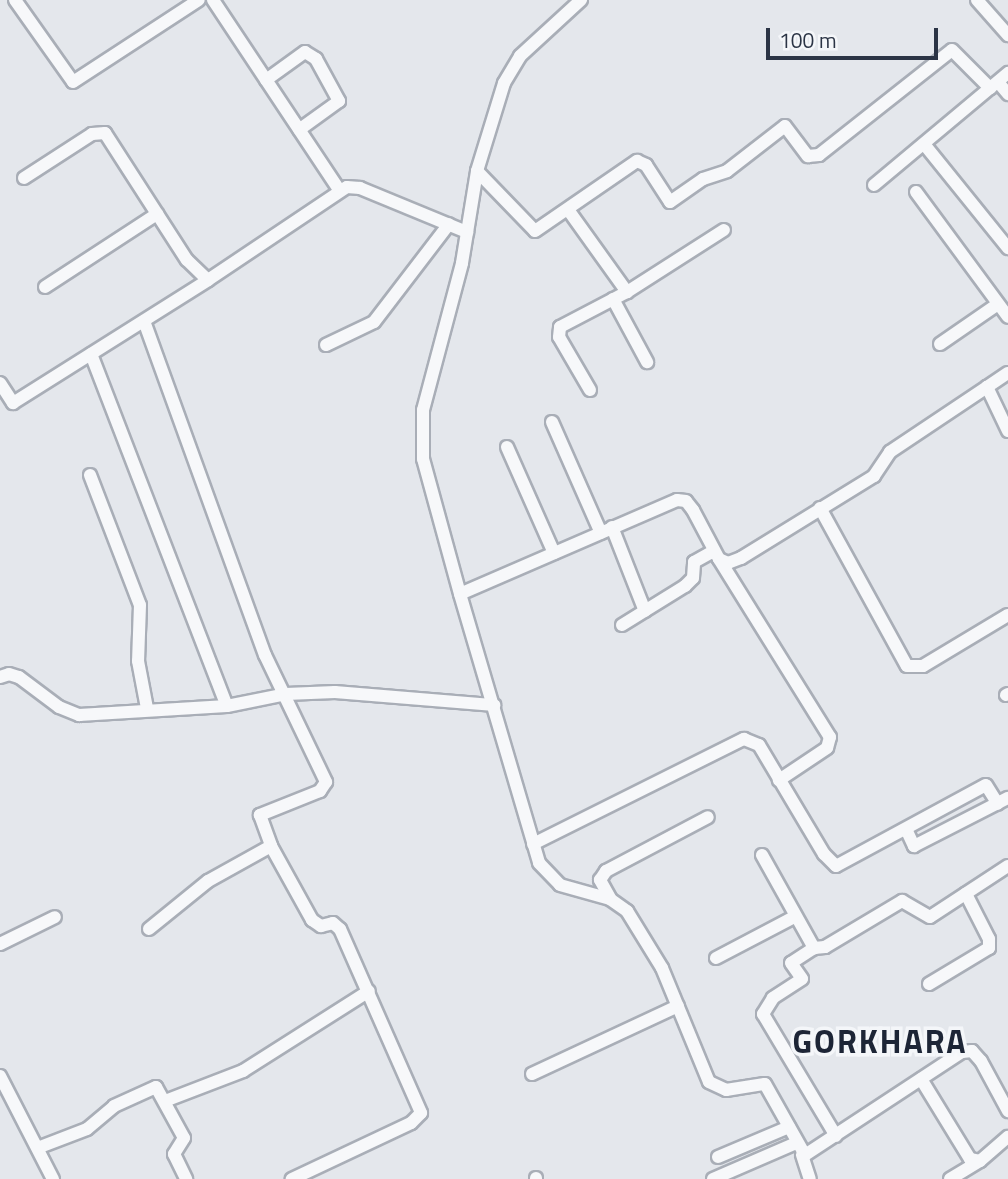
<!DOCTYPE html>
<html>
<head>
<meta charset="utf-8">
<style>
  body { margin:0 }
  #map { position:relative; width:1008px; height:1179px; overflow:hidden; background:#e4e7ec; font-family:"Titillium Web",sans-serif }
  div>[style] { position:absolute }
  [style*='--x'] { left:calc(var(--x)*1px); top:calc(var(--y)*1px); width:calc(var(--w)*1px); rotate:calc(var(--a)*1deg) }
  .roads { filter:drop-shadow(2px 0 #a9aeb7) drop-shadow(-2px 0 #a9aeb7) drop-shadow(0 2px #a9aeb7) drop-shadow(0 -2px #a9aeb7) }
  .minor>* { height:12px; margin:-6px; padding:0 6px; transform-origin:6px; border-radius:6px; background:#f7f8fa }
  span { translate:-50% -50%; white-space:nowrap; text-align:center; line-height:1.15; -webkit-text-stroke:7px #f4f6f9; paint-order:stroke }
  .district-label { font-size:32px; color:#1d2536; font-weight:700; letter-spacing:2px }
  .scale { position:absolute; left:766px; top:28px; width:172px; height:32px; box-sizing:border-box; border:4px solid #2b3445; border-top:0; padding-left:9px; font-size:21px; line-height:24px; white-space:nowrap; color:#2b3445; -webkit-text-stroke:5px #f4f6f9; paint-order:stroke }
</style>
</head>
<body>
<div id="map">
  <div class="roads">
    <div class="minor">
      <i style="--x:15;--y:0;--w:100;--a:54.7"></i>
      <i style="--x:73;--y:82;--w:150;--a:-33.1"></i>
      <i style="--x:213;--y:0;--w:228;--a:56.4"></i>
      <i style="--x:977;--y:0;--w:47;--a:48.5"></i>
      <i style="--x:266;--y:80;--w:48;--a:-35.7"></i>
      <i style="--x:305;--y:52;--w:13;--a:32"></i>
      <i style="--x:316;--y:59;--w:48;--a:61.3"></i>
      <i style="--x:339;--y:101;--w:49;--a:144.1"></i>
      <i style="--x:998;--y:82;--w:16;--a:50"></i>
      <i style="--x:924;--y:144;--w:134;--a:51.1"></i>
      <i style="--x:477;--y:171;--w:83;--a:46"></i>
      <i style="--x:535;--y:231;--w:124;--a:-34.5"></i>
      <i style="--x:637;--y:161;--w:10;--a:24"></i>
      <i style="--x:646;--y:165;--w:44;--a:57"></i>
      <i style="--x:670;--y:202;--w:40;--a:-34.9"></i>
      <i style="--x:703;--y:179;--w:25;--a:-18"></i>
      <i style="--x:727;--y:171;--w:73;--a:-37.8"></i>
      <i style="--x:785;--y:126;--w:38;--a:53"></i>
      <i style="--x:808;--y:156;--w:11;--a:-5"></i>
      <i style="--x:819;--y:155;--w:169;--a:-38.3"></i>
      <i style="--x:952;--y:50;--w:54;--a:45"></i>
      <i style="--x:24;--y:178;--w:81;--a:-32.9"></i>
      <i style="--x:92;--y:134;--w:13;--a:-4"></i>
      <i style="--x:105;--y:133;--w:151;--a:57.2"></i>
      <i style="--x:187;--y:260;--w:29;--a:44"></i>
      <i style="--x:208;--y:280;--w:167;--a:-33.8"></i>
      <i style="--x:347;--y:187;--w:13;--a:4"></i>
      <i style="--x:360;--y:188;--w:116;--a:22.4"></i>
      <i style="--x:874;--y:185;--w:175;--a:-39.9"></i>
      <i style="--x:916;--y:192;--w:155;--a:53.6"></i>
      <i style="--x:569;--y:211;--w:100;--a:54.4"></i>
      <i style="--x:627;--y:292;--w:115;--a:-32.6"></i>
      <i style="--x:45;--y:287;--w:134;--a:-33.1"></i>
      <i style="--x:613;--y:299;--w:72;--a:61.6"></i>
      <i style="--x:144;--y:321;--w:355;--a:70.1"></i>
      <i style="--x:265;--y:655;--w:141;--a:64.3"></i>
      <i style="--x:326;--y:782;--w:11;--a:124"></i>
      <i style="--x:320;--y:791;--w:65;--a:158.2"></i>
      <i style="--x:260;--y:815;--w:33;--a:70"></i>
      <i style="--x:271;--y:846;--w:72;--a:150.9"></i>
      <i style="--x:208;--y:881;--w:76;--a:140.9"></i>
      <i style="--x:940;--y:344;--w:70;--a:-34.6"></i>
      <i style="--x:326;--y:345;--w:53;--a:-25.6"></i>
      <i style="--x:374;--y:322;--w:123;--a:-52.6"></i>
      <i style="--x:91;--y:354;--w:377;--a:68.9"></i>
      <i style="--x:0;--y:383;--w:24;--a:57"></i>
      <i style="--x:13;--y:403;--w:231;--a:-32.2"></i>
      <i style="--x:987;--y:387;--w:25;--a:-34"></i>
      <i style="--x:590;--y:390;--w:61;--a:-120.3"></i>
      <i style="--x:559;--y:337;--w:10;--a:-84"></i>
      <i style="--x:560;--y:327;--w:76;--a:-27.6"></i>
      <i style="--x:552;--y:422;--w:121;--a:66.2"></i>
      <i style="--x:1008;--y:431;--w:49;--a:-115.5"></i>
      <i style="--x:987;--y:387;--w:117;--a:146.2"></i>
      <i style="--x:890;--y:452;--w:29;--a:124"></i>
      <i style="--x:874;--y:476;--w:156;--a:148.3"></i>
      <i style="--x:741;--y:558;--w:14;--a:159"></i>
      <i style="--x:728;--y:563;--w:10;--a:-156"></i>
      <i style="--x:719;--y:559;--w:55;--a:-118"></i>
      <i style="--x:693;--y:510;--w:11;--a:-128"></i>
      <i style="--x:686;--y:501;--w:9;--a:-174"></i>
      <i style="--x:677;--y:500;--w:236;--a:156.6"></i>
      <i style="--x:460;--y:594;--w:280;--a:73.6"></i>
      <i style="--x:539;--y:863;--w:30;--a:46"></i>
      <i style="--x:560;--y:885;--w:52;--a:15.6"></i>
      <i style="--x:610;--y:899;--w:21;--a:35"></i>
      <i style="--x:627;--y:911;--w:67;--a:58.4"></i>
      <i style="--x:662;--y:968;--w:123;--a:67.6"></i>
      <i style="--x:709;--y:1082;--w:19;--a:25"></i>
      <i style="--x:726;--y:1090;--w:39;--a:-9"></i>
      <i style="--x:765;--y:1084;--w:81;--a:60.6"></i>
      <i style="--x:805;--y:1155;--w:188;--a:-33.3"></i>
      <i style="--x:962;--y:1052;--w:10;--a:-6"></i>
      <i style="--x:972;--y:1051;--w:13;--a:48"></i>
      <i style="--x:981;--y:1061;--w:57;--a:61.6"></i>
      <i style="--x:507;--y:447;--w:116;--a:66.1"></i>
      <i style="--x:90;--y:475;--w:139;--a:69"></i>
      <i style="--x:140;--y:605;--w:56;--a:92"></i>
      <i style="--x:138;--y:661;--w:48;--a:79.2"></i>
      <i style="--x:820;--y:508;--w:180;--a:61.2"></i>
      <i style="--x:907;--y:666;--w:16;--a:0"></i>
      <i style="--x:923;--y:666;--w:99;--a:-31"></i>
      <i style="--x:612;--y:527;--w:90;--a:68.6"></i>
      <i style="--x:719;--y:559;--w:210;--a:58.1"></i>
      <i style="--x:830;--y:737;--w:11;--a:105"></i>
      <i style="--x:827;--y:748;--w:58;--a:146.3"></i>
      <i style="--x:460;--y:594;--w:140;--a:-105.3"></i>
      <i style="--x:423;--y:459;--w:49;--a:-90"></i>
      <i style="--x:423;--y:410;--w:152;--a:-75.1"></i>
      <i style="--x:462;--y:263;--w:93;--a:-80.7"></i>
      <i style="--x:477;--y:171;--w:92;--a:-72.9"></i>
      <i style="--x:504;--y:83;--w:31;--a:-59"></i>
      <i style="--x:520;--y:56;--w:83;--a:-42.6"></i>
      <i style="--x:622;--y:625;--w:74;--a:-31.8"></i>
      <i style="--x:685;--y:586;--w:11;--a:-45"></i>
      <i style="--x:693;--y:578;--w:16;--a:-86"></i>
      <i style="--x:694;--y:562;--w:23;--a:-29"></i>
      <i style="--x:0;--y:677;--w:9;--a:-18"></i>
      <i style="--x:9;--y:674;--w:10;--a:17"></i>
      <i style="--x:19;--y:677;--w:50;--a:36.9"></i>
      <i style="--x:59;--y:707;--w:22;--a:22"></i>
      <i style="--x:79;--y:715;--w:148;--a:-3.5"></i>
      <i style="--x:227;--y:706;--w:60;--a:-11.5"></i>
      <i style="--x:286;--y:694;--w:49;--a:-2.3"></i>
      <i style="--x:335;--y:692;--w:160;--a:4.7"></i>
      <i style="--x:1006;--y:695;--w:2;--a:-27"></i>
      <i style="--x:906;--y:829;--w:19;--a:65"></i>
      <i style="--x:914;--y:846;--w:106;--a:-27.1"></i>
      <i style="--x:533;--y:844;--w:236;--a:-26.5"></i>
      <i style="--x:744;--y:739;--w:16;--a:22"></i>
      <i style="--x:759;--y:745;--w:127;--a:59.2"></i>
      <i style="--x:824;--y:854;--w:17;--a:45"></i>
      <i style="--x:836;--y:866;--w:170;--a:-28.4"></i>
      <i style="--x:986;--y:785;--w:22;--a:58"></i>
      <i style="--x:271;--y:846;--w:85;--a:61"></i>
      <i style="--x:312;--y:920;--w:11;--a:34"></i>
      <i style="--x:321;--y:926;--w:12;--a:-14"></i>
      <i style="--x:333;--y:923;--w:9;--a:41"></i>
      <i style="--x:340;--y:929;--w:201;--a:66.2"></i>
      <i style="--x:421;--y:1113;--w:14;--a:135"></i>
      <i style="--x:411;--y:1123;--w:132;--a:154.8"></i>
      <i style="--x:762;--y:855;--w:107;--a:60.8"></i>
      <i style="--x:814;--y:948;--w:11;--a:-5"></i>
      <i style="--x:825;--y:947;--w:90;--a:-30.9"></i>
      <i style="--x:902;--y:901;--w:32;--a:30"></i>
      <i style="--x:930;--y:917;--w:93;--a:-33.2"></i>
      <i style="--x:610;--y:898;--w:21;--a:-119"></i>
      <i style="--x:600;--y:880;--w:11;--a:-56"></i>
      <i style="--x:606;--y:871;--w:115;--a:-27.9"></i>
      <i style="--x:0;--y:944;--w:61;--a:-26.1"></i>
      <i style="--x:814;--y:948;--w:27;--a:147"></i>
      <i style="--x:791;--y:963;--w:19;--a:55"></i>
      <i style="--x:802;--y:979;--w:35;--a:147"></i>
      <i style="--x:773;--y:998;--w:19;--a:122"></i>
      <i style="--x:763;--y:1014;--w:142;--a:59.1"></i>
      <i style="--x:716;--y:958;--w:88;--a:-27.7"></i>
      <i style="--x:929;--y:984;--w:70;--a:-31"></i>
      <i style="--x:989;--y:948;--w:9;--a:-90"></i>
      <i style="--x:989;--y:939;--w:51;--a:-117.1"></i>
      <i style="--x:532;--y:1074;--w:161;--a:-25"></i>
      <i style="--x:0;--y:1076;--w:116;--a:62.8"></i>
      <i style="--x:921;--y:1079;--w:94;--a:58.5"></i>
      <i style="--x:970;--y:1159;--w:10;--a:11"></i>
      <i style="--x:980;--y:1161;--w:37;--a:-41"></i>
      <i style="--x:165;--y:1101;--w:84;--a:-21"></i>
      <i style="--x:243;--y:1071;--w:149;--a:-32.4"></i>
      <i style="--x:40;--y:1147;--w:50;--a:-21"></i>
      <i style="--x:87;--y:1129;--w:35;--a:-40"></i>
      <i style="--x:114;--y:1106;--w:46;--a:-24.3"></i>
      <i style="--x:156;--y:1087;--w:58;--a:61.2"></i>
      <i style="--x:184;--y:1138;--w:19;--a:122"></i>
      <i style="--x:174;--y:1154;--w:28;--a:64"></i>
      <i style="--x:802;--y:1155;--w:25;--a:72"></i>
      <i style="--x:718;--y:1157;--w:77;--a:-22.9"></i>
      <i style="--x:536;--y:1178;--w:1;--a:90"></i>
      <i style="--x:713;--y:1179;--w:90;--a:-23.4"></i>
      <i style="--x:950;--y:1179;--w:35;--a:-31"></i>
    </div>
  </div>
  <div class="district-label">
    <span style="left:880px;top:1041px">GORKHARA</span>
  </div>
  <div class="scale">100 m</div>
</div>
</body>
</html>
